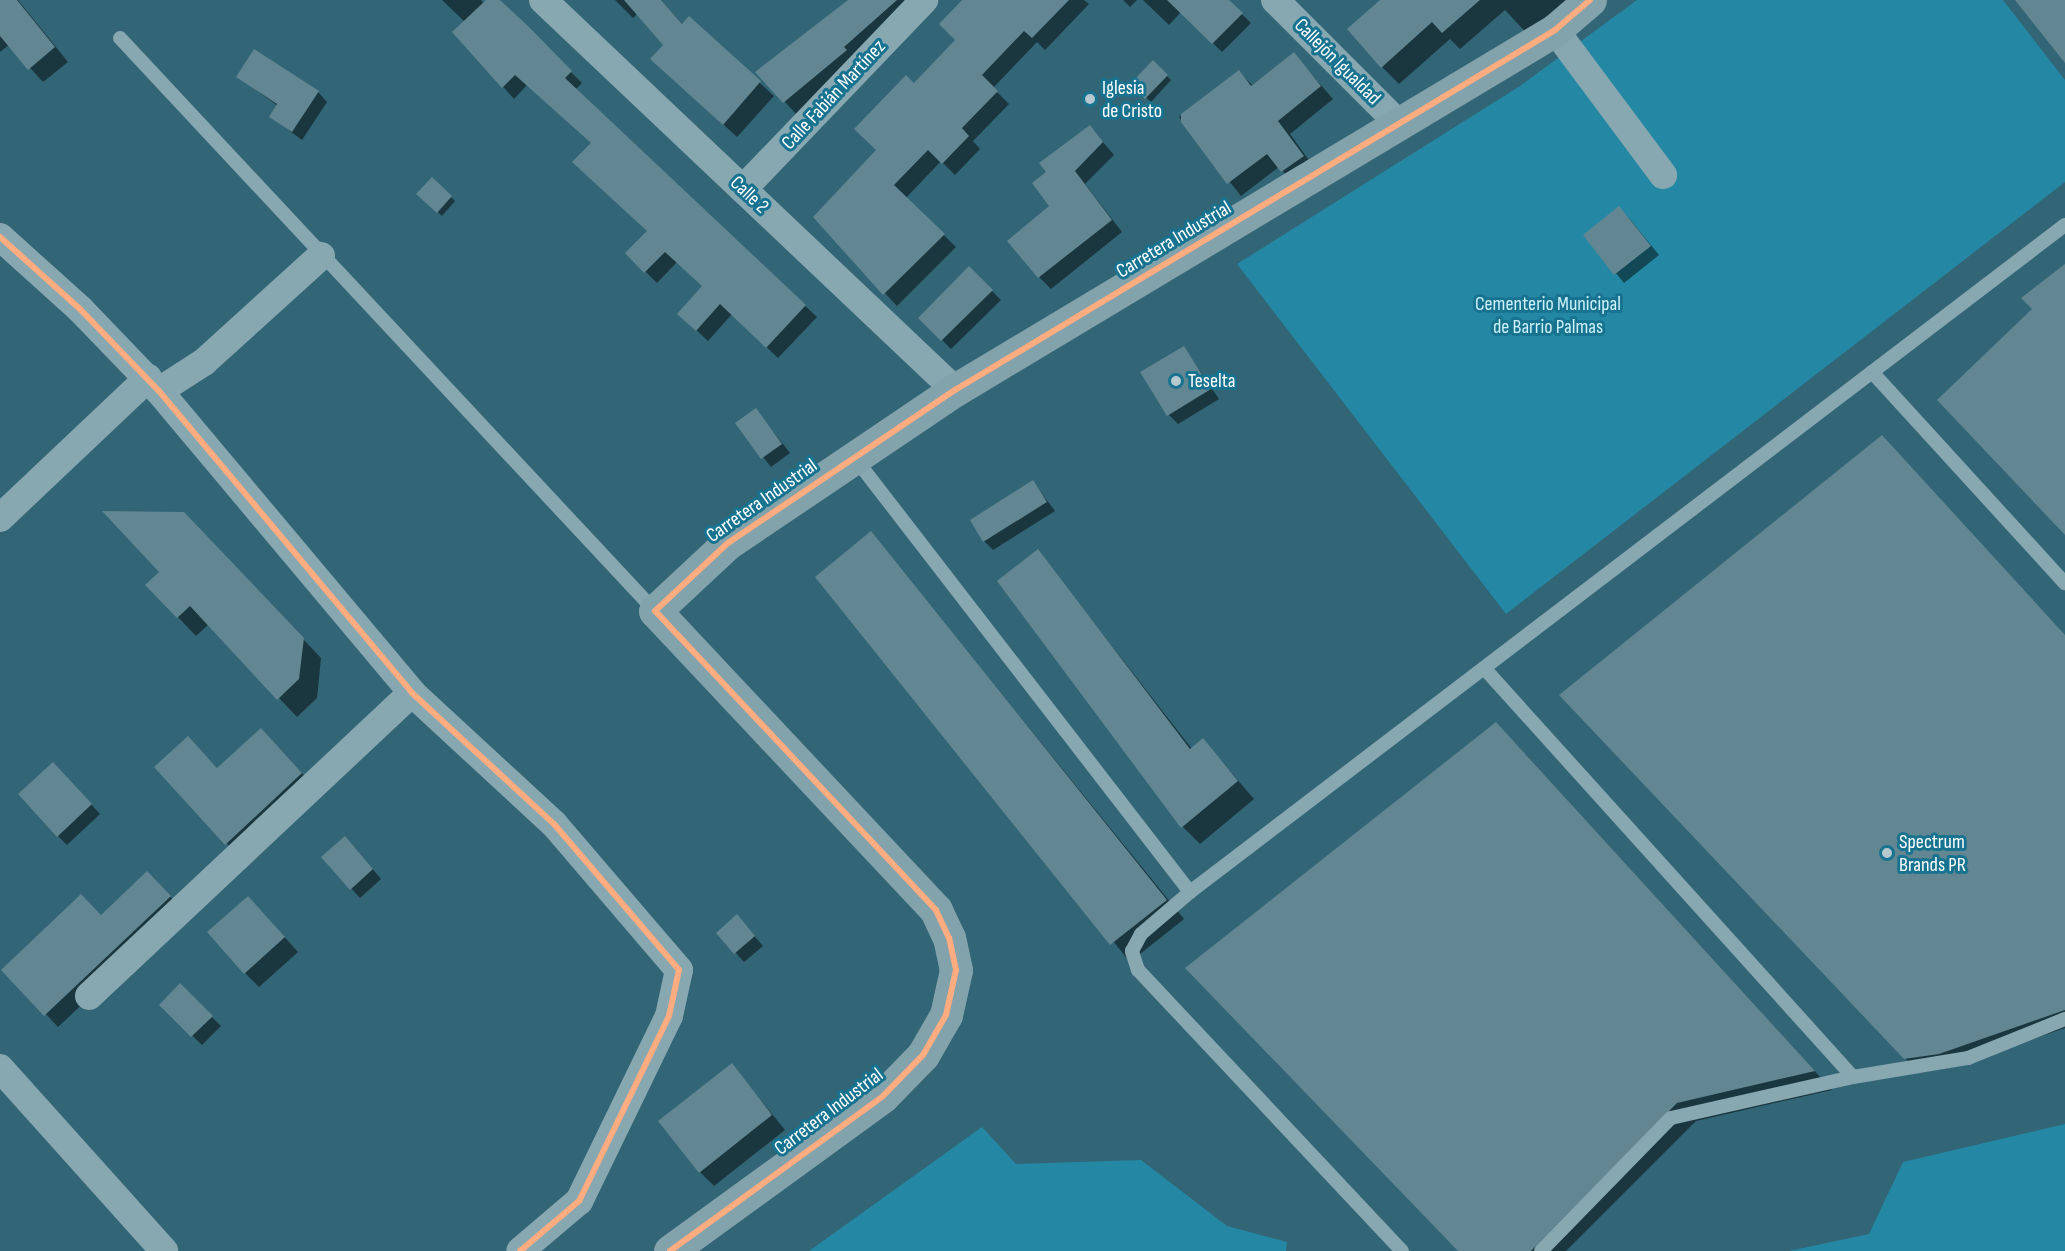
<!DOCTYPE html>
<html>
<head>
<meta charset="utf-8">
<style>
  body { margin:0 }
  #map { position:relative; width:2065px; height:1251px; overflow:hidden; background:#326575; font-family:"Sofia Sans Condensed",sans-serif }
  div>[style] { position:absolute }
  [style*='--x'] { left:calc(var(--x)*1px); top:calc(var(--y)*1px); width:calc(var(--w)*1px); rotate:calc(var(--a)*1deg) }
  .green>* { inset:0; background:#2488a4 }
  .shadow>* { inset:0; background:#0007 }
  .building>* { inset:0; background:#628792 }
  .lane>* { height:14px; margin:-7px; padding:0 7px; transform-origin:7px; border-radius:7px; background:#87a7b1 }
  .street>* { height:28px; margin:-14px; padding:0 14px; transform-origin:14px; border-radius:14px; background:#87a7b1 }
  .secondary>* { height:33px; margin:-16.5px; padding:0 16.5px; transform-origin:16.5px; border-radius:16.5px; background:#82a2ac }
  .cycleway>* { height:6px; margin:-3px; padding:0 3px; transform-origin:3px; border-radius:3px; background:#ffac80 }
  .dots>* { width:16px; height:16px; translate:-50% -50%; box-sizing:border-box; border:3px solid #177390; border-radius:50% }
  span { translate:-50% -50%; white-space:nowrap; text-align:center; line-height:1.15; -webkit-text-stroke:6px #177390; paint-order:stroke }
  .street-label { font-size:20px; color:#fff }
  .poi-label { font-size:20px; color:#fff }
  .left { translate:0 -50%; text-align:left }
  .park-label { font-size:20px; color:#cdf2fb }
</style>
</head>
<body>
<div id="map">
  <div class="green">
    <i style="clip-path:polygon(1637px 0,2003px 0,2065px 80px,2065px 182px,1506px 614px,1237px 264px,1520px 86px)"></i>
    <i style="clip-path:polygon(2065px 1124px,2065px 1251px,1789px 1251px,1869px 1234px,1903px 1162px)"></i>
    <i style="clip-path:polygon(982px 1127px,1016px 1164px,1141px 1160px,1227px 1226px,1287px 1242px,1286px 1251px,809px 1251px)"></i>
  </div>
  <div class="shadow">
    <i style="clip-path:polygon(0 0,18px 0,68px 62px,43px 82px,9px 45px,0 52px)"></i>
    <i style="clip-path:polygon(442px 0,481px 0,484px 4px,498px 0,582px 83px,575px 90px,817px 317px,778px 358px,732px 314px,708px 341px,691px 325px,704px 286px,677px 262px,657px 283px,627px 253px,649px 232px,592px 143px,527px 85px,514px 99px,454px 32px,465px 22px)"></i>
    <i style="clip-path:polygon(615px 0,661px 0,683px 25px,689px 18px,774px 96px,737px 137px,652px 59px,665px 45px,638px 13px,633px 18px)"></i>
    <i style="clip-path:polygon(851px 0,925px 0,796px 114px,758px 72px)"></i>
    <i style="clip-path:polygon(965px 0,1084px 0,1089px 4px,1045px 50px,1037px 42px,993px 88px,1009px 104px,973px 141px,980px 149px,955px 175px,941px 161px,906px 198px,956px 247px,897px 306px,815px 217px,878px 150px,914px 85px,957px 40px)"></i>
    <i style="clip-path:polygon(1123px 0,1137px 0,1130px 7px)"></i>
    <i style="clip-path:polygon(1143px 0,1227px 0,1251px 23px,1222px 52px,1181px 12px,1169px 25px)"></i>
    <i style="clip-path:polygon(1382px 0,1575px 0,1531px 38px,1505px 10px,1460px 49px,1450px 39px,1399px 84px,1382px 67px)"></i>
    <i style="clip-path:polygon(1294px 54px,1333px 99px,1290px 134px,1316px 170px,1295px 185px,1279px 167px,1241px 196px,1179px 117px,1239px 72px,1252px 85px)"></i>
    <i style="clip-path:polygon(1153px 63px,1171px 80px,1151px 102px,1132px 84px)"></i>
    <i style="clip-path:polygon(238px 77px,318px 92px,327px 102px,302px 140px,271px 117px,278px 106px)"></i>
    <i style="clip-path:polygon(1090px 127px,1114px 155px,1085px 184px,1122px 232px,1051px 289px,1039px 277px,1051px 206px,1048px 173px)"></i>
    <i style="clip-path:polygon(432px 179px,455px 201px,442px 216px,418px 194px)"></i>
    <i style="clip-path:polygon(1628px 217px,1659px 255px,1624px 283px,1585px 236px)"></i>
    <i style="clip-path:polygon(969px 268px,1001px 300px,951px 349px,920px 318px)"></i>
    <i style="clip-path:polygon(1184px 348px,1219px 399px,1178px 424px,1169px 415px)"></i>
    <i style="clip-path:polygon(756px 410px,790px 453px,771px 467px,737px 424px)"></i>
    <i style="clip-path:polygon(1033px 482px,1055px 511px,993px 550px,984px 541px)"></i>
    <i style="clip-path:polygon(202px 533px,321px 658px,317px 698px,297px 717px,209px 624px,196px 636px,178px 617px,162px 572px)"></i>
    <i style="clip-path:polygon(871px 533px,1184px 919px,1130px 962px,817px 577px)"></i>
    <i style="clip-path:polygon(1038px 551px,1192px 749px,1203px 740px,1254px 799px,1200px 844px,1183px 827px)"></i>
    <i style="clip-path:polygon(2065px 635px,2065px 1028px,1954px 1067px,1919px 1073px,1905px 1058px)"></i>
    <i style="clip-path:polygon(188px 738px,218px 769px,279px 748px,320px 793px,245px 863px,156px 767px)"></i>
    <i style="clip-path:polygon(1515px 743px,1832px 1090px,1696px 1121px,1566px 1251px,1460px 1251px)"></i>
    <i style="clip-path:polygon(62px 773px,100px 814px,67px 845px,58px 836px)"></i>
    <i style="clip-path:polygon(354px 847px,381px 879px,360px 898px,351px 888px)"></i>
    <i style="clip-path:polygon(147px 873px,183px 910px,58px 1027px,46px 1014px,101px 917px)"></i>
    <i style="clip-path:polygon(262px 912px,298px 952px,259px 987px,245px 973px)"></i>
    <i style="clip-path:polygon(737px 916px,763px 946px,744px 962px,718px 933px)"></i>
    <i style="clip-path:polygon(180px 986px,221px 1026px,202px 1045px,161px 1005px)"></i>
    <i style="clip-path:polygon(732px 1065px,785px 1130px,714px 1186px,700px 1172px)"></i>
  </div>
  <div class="building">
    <i style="clip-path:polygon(0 0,17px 0,55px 47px,28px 70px,0 36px)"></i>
    <i style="clip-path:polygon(486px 0,500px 0,529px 27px,572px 71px,565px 78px,806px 305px,766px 348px,720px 304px,696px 331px,677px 314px,702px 286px,665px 252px,644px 273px,625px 253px,647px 231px,572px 162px,591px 143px,515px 75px,502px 88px,452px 32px)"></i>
    <i style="clip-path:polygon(624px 0,661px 0,682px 24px,689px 16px,761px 81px,723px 125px,650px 59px,663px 45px)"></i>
    <i style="clip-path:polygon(848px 0,897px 0,844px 47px,847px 50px,783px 103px,755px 72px)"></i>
    <i style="clip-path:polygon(962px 0,1069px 0,1032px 38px,1024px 31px,982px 75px,998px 91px,962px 128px,969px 136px,942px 164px,928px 150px,894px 185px,945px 234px,883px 295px,813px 217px,876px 150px,854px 129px,906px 75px,914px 83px,955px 40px,939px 24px)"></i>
    <i style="clip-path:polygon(1167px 0,1229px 0,1243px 13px,1212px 44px)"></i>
    <i style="clip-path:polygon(1380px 0,1480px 0,1442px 33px,1432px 22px,1381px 68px,1347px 29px)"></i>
    <i style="clip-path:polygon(2015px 0,2065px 0,2065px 63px)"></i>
    <i style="clip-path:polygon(254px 49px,319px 91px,292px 132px,269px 117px,277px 104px,236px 77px)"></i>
    <i style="clip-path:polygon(1294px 52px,1321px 86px,1278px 121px,1304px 156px,1281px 172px,1267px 154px,1227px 184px,1181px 122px,1181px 114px,1239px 70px,1251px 86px)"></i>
    <i style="clip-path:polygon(1153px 60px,1168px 75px,1145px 99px,1130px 84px)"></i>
    <i style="clip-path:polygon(1090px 125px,1103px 142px,1075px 171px,1112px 220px,1038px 278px,1007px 241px,1049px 206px,1032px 183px,1046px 172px,1039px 163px)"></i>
    <i style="clip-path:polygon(432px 177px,452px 196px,437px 213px,416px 194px)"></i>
    <i style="clip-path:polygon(1619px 206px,1651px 246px,1614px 275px,1583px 235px)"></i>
    <i style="clip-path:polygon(2065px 264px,2065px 535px,1937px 400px,2032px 309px,2021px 298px)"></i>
    <i style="clip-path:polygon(969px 266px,993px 290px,941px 341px,918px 318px)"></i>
    <i style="clip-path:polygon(1184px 346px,1211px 389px,1167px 416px,1140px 372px)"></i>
    <i style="clip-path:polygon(756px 408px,782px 444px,761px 459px,735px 423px)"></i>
    <i style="clip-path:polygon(1882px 435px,2065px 635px,2065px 1010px,1939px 1054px,1904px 1059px,1559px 695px)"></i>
    <i style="clip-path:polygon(1033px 480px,1047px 502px,983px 542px,970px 520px)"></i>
    <i style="clip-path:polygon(102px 511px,184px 512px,304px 638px,299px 679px,277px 700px,190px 606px,177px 618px,145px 585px,159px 572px)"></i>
    <i style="clip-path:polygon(871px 531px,1167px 900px,1110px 945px,815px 577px)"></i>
    <i style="clip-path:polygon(1038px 549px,1190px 749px,1203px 738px,1238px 781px,1181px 828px,997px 581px)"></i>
    <i style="clip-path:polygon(1496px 722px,1815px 1071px,1677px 1103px,1531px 1251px,1458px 1251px,1185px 968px)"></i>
    <i style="clip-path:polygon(261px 728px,302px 773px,225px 845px,154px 767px,188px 736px,217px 768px)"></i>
    <i style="clip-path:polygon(53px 762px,92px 804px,57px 837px,18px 794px)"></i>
    <i style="clip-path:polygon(345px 836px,373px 869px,350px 890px,321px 857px)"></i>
    <i style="clip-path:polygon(147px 871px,171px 896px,44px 1016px,1px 970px,81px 894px,101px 915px)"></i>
    <i style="clip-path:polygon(248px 896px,285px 937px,244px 974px,207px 932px)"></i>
    <i style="clip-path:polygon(737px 914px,755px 936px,734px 954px,716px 933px)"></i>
    <i style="clip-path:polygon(180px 983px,213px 1016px,191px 1037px,159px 1005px)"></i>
    <i style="clip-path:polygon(732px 1063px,772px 1115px,699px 1173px,658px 1121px)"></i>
  </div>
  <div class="lane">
    <i style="--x:120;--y:38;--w:784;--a:46.96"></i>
    <i style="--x:1872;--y:372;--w:286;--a:47.6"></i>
    <i style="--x:854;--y:457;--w:550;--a:52.32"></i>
    <i style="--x:1484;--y:668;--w:551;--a:47.94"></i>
    <i style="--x:1402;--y:1251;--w:386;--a:-133.2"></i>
    <i style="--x:1138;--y:970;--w:20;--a:-108"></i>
    <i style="--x:1132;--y:951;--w:19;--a:-62"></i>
    <i style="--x:1141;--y:934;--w:65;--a:-40.6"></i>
    <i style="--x:1190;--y:892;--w:1100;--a:-37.32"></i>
    <i style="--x:1541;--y:1251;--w:186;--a:-45.7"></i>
    <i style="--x:1671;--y:1118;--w:187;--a:-12.7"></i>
    <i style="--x:1853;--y:1077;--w:117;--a:-9.4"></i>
    <i style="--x:1968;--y:1058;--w:105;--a:-21.9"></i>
  </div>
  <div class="street">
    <i style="--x:543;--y:0;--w:567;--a:43.43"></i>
    <i style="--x:1275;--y:0;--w:177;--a:45"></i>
    <i style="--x:1555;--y:30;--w:181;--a:53.3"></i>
    <i style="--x:743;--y:189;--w:262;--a:-46.2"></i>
    <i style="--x:0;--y:237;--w:108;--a:42"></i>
    <i style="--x:80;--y:309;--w:114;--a:46.1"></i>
    <i style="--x:159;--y:391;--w:394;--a:50"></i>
    <i style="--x:412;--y:693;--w:193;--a:42.7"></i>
    <i style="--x:554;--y:824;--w:192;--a:49.4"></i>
    <i style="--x:679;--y:970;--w:47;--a:102.3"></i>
    <i style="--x:669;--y:1016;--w:206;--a:115.9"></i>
    <i style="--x:579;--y:1201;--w:77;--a:139.7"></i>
    <i style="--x:159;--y:391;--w:54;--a:-32.8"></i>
    <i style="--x:204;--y:362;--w:158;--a:-42.2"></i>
    <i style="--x:0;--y:518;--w:204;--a:-43.4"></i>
    <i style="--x:89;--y:996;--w:443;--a:-43.2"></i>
    <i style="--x:0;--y:1068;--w:246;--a:48.1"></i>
  </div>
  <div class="secondary">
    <i style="--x:670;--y:1251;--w:263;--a:-36"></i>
    <i style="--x:883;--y:1096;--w:57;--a:-45.7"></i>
    <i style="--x:923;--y:1055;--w:46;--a:-60.1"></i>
    <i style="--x:946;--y:1015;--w:46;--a:-77.5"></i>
    <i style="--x:956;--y:970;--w:33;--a:-102"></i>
    <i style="--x:949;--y:938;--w:31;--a:-115"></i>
    <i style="--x:936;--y:910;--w:410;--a:-133.2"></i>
    <i style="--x:655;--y:611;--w:100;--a:-43"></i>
    <i style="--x:728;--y:543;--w:274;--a:-34"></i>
    <i style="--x:955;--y:390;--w:700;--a:-30.96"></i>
    <i style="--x:1555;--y:30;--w:46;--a:-40.6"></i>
  </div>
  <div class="cycleway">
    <i style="--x:0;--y:237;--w:108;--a:42"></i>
    <i style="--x:80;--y:309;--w:114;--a:46.1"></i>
    <i style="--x:159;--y:391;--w:394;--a:50"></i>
    <i style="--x:412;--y:693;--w:193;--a:42.7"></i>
    <i style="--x:554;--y:824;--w:192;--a:49.4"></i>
    <i style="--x:679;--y:970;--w:47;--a:102.3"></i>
    <i style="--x:669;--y:1016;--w:206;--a:115.9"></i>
    <i style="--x:579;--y:1201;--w:77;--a:139.7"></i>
    <i style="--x:670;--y:1251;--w:263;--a:-36"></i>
    <i style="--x:883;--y:1096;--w:57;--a:-45.7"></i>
    <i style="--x:923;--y:1055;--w:46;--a:-60.1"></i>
    <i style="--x:946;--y:1015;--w:46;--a:-77.5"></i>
    <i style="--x:956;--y:970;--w:33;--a:-102"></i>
    <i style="--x:949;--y:938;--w:31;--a:-115"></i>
    <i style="--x:936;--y:910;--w:410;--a:-133.2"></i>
    <i style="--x:655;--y:611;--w:100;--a:-43"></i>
    <i style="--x:728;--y:543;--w:274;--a:-34"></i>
    <i style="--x:955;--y:390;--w:700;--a:-30.96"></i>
    <i style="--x:1555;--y:30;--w:46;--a:-40.6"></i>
  </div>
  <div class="dots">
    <i style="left:1090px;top:99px;background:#b7c9cf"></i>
    <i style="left:1176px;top:381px;background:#b7c9cf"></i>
    <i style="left:1887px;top:853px;background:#b7c9cf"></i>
  </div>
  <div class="street-label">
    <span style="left:1337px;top:62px;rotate:45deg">Callejón Igualdad</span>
    <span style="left:834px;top:95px;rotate:-47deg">Calle Fabián Martínez</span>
    <span style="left:749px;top:195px;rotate:43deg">Calle 2</span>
    <span style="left:1174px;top:240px;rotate:-31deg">Carretera Industrial</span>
    <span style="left:762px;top:501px;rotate:-35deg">Carretera Industrial</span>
    <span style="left:829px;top:1112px;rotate:-37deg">Carretera Industrial</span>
  </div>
  <div class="poi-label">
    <span class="left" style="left:1102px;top:100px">Iglesia<br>de Cristo</span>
    <span class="left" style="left:1188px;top:381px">Teselta</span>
    <span class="left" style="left:1899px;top:854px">Spectrum<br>Brands PR</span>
  </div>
  <div class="park-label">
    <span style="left:1548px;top:316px">Cementerio Municipal<br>de Barrio Palmas</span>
  </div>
</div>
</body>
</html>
